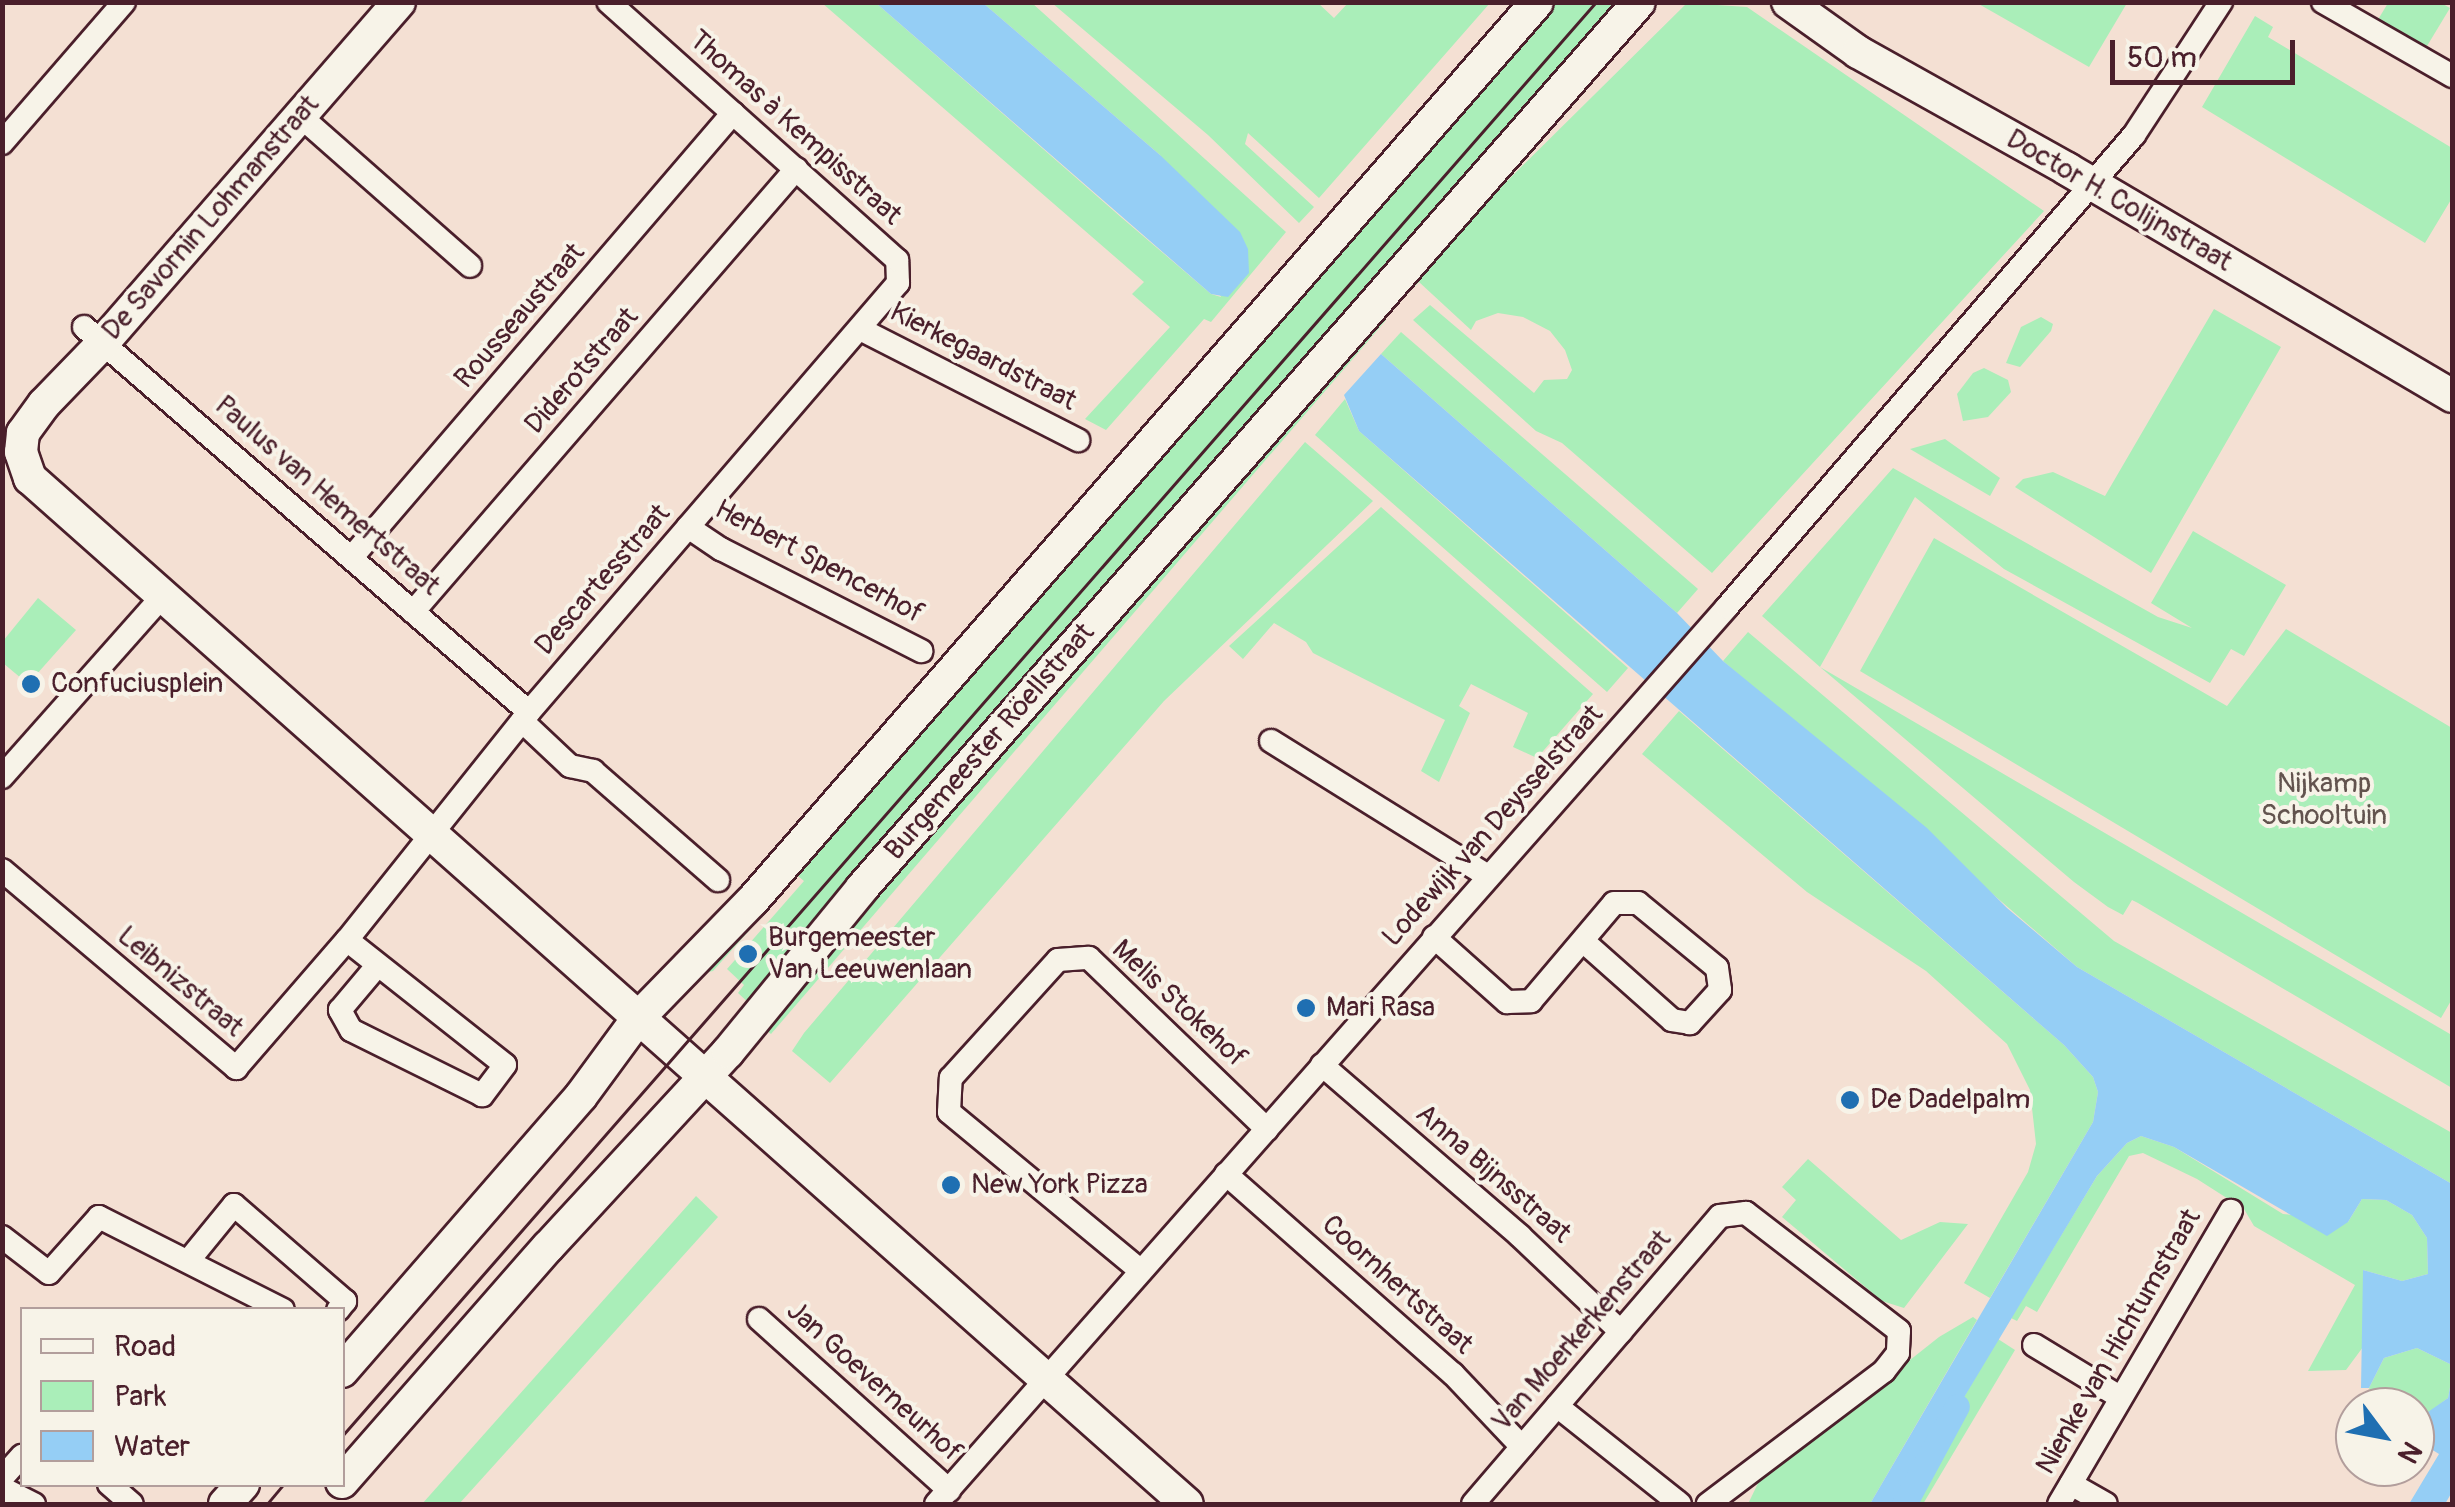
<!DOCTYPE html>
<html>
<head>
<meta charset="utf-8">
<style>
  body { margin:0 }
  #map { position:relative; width:2455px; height:1507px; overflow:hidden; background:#f4e0d3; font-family:Pangolin,sans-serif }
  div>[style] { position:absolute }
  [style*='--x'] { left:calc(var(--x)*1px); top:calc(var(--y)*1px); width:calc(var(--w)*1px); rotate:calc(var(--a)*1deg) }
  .green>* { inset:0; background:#aaeeb9 }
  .water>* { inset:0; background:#95cef5 }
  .canal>* { height:25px; margin:-12.5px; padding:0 12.5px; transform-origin:12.5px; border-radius:12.5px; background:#95cef5 }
  .roads { filter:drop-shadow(2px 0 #4a1f2b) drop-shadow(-2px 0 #4a1f2b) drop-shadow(0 2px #4a1f2b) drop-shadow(0 -2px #4a1f2b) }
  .street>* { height:22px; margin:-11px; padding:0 11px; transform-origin:11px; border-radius:11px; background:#f7f3e8 }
  .secondary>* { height:32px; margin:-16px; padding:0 16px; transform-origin:16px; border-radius:16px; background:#f7f3e8 }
  .tram>* { height:2.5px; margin:-1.25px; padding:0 1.25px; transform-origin:1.25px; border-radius:1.25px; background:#4a1f2b }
  .dots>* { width:28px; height:28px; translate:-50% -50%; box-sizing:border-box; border:5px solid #f7f3e8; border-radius:50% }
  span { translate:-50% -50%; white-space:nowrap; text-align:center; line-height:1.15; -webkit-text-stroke:8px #f7f3e8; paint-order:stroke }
  .street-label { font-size:28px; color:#4a1f2b }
  .poi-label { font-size:28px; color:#4a1f2b }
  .left { translate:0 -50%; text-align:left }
  .park-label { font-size:28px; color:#62534e }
  .frame { position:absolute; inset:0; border:5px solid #4a1f2b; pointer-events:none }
  .legend { position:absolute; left:20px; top:1307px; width:325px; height:180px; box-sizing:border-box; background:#f7f3e8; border:2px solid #b29e9c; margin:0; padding:12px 18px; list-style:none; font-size:30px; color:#4a1f2b }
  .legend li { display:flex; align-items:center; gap:20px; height:50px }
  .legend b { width:50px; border:2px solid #b29e9c }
  .north { position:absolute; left:2335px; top:1387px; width:100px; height:100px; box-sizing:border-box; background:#f7f3e8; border:2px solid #b29e9c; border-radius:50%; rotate:122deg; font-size:28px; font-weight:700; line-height:40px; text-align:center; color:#4a1f2b }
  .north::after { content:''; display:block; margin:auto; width:35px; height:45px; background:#1f6fb2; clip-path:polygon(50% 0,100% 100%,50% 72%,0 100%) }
  .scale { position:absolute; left:2110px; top:40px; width:185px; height:45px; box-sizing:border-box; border:5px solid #4a1f2b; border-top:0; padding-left:12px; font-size:30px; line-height:35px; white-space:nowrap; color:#4a1f2b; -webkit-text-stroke:8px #f7f3e8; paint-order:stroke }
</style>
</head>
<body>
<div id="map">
  <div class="green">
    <i style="clip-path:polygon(822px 3px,876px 3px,1122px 218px,1211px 294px,1221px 297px,1160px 155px,983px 3px,1032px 3px,1286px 232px,1211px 322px,1204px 319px,1106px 430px,1085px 419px,1170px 327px,1132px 294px,1144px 282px)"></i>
    <i style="clip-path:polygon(1052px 3px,1318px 3px,1334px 18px,1348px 3px,1490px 3px,1319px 198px,1248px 133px,1245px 144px,1314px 207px,1299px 223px,1208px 135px)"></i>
    <i style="clip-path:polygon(1555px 3px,1636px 3px,752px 1006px,738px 993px,744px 985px,727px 969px,804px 881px,798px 876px,713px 971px,700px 974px,1130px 477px)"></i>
    <i style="clip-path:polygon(1687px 3px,1747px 7px,2044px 211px,1712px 573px,1562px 443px,1536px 431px,1413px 320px,1430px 305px,1534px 393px,1544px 380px,1567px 379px,1572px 370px,1565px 350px,1550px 331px,1523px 317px,1498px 313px,1476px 321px,1471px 330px,1419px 282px,1399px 303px,1393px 294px)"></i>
    <i style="clip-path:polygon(1977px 3px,2127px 2px,2127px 3px,2089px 67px)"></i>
    <i style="clip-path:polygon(2388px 3px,2441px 3px,2450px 8px,2424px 51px,2376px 23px)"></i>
    <i style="clip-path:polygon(2255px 16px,2273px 27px,2268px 37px,2452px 148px,2452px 198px,2425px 243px,2202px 107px)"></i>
    <i style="clip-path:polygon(2214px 309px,2281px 347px,2151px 573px,2015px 487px,2023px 479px,2053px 472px,2105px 496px)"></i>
    <i style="clip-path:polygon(1379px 311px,1386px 320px,1369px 340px,771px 1034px,761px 1026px)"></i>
    <i style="clip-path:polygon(2041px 317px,2053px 324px,2051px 331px,2020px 367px,2006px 363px,2021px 327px)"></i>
    <i style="clip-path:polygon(1401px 332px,1698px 589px,1677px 613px,1381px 354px)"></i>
    <i style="clip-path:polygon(1984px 368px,2008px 380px,2011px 392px,1988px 417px,1963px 421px,1957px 394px,1973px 373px)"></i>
    <i style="clip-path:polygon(1345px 399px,1359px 431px,1628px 668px,1607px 692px,1315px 435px)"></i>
    <i style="clip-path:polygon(1945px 439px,2000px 478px,1990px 496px,1910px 449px)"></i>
    <i style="clip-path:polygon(1305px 442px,1373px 501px,1164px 701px,830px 1083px,792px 1051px,804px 1033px)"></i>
    <i style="clip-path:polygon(1893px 468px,2158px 617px,2192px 628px,2151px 603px,2193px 531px,2286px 585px,2244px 656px,2231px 649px,2210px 683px,2004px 569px,1915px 497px,1820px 667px,2450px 1034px,2452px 1031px,2452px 1088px,2138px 903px,2132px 900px,2123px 915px,2108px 907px,2074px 882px,1820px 667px,1762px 616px)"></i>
    <i style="clip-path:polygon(1381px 507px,1593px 694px,1537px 758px,1513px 747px,1528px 713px,1471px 684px,1459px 706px,1470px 713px,1439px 782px,1421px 771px,1445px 720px,1313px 653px,1306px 642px,1274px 623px,1243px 659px,1229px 646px)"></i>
    <i style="clip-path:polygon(1934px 538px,2227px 706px,2286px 629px,2452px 728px,2452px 999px,2441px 1018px,1860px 671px)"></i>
    <i style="clip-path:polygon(38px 598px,76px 630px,28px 684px,3px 663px,3px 641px)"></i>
    <i style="clip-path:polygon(1748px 632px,2114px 941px,2452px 1133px,2452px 1184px,2077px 967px,1723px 661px)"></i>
    <i style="clip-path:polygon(1679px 711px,2064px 1045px,2093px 1077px,2098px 1092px,2093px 1122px,1990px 1298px,1964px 1283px,2028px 1172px,2036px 1144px,2030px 1090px,2007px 1044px,1926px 971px,1807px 892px,1642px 754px)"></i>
    <i style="clip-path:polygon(2141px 1136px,2174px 1147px,2283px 1214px,2348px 1222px,2362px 1199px,2386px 1200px,2412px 1215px,2427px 1238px,2428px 1274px,2402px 1281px,2363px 1270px,2363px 1347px,2346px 1370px,2308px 1371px,2355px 1285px,2254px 1226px,2244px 1209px,2197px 1179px,2143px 1153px,2129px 1156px,2037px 1312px,2026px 1306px,2017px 1321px,2011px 1318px,2097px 1176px,2127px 1143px)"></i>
    <i style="clip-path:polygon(1808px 1159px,1901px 1240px,1940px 1222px,1968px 1224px,1904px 1308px,1882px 1301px,1782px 1217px,1796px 1200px,1782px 1187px)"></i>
    <i style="clip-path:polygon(696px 1196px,718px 1217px,459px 1504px,422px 1504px)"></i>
    <i style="clip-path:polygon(1973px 1317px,1977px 1320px,1870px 1504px,1748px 1504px,1760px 1479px,1939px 1337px)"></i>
    <i style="clip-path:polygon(1998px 1339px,2015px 1350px,1923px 1504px,1901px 1504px)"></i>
    <i style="clip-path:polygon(2417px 1348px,2452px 1365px,2452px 1377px,2448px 1398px,2417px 1421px,2415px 1407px,2379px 1407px,2369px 1388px,2384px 1358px)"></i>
  </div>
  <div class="water">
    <i style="clip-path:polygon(876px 3px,983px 3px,1160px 155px,1240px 232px,1248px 249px,1249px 273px,1228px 297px,1211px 294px)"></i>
    <i style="clip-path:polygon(1381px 354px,1677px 613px,1723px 661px,1927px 828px,2007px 908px,2077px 967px,2452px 1184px,2452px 1365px,2417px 1348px,2384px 1358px,2369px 1388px,2361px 1388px,2363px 1270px,2402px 1281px,2428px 1274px,2427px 1238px,2412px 1215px,2386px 1200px,2362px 1199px,2348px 1222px,2327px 1236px,2174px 1147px,2141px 1136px,2127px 1143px,2097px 1176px,1900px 1504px,1870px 1504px,2093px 1122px,2098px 1092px,2093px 1077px,2064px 1045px,1359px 431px,1344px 395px)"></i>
    <i style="clip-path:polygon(2452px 1377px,2452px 1492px,2445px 1504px,2409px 1504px,2439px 1454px,2415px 1439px,2415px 1421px,2448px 1398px)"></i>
  </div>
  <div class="canal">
    <i style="--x:1904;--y:1504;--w:111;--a:-61.6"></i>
  </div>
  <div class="roads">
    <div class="street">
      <i style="--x:2323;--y:2;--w:149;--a:29.8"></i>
      <i style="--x:299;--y:115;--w:228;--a:41.4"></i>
      <i style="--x:2;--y:143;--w:186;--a:-49.1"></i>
      <i style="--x:84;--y:327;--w:588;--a:40.87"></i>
      <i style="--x:860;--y:329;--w:245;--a:27"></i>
      <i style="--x:688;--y:527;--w:40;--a:34"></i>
      <i style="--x:721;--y:549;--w:225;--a:27"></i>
      <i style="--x:352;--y:557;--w:585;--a:-49.37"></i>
      <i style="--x:413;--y:612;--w:586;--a:-49.15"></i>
      <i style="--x:522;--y:721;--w:66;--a:43.2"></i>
      <i style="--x:570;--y:766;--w:24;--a:12"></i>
      <i style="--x:593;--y:771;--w:166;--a:41.1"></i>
      <i style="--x:1271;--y:741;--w:256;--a:31.9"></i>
      <i style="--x:2;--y:777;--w:241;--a:-48.4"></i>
      <i style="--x:2;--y:870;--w:307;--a:40.2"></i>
      <i style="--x:236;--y:1068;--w:169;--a:-49.1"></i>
      <i style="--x:347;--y:940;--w:292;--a:-51.4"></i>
      <i style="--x:529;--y:712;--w:566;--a:-49.3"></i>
      <i style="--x:898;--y:283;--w:23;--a:-92"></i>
      <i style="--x:897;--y:260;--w:387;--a:-138.2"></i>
      <i style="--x:1434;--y:937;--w:98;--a:41.7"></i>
      <i style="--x:1507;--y:1002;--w:24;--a:-2"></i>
      <i style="--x:1531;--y:1001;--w:128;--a:-49.7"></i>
      <i style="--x:1614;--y:903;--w:24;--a:0"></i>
      <i style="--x:1638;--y:903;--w:102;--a:39.4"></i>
      <i style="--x:1717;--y:968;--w:22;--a:82"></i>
      <i style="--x:1720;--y:990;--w:45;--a:132.3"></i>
      <i style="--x:1690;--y:1023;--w:18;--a:-171"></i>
      <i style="--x:1672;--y:1020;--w:119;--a:-138.4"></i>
      <i style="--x:347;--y:940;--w:201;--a:38.3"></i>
      <i style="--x:505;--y:1065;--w:38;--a:127"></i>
      <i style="--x:482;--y:1095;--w:146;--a:-153.6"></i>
      <i style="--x:351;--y:1030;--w:23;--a:-119"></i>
      <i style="--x:340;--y:1010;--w:57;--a:-49.9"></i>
      <i style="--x:1322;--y:1065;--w:262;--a:40.8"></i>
      <i style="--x:1520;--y:1236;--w:139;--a:43.5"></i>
      <i style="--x:1226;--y:1174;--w:303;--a:41.4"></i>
      <i style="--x:1453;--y:1374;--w:100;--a:46.6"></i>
      <i style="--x:2;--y:1237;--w:59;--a:37.5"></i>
      <i style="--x:49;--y:1273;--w:75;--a:-48.2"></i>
      <i style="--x:99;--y:1217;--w:206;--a:26.8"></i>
      <i style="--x:189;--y:1260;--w:71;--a:-50.7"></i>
      <i style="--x:234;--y:1205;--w:147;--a:40.9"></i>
      <i style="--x:345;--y:1301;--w:11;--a:128"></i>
      <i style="--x:1141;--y:1271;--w:249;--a:-140.4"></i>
      <i style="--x:949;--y:1112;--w:34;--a:-87"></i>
      <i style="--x:951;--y:1078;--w:159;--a:-47.8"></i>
      <i style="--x:1058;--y:960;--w:31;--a:-4"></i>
      <i style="--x:1089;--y:958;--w:247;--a:43.9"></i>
      <i style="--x:759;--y:1319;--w:256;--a:42"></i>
      <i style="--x:2034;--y:1345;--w:100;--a:31.2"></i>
      <i style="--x:1557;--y:1406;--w:157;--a:38.5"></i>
      <i style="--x:2;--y:1478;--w:30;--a:-48"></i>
      <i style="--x:109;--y:1484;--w:30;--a:41"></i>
      <i style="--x:2071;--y:1484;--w:40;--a:29.7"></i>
      <i style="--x:2;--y:1488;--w:36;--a:27"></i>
      <i style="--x:936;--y:1504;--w:1196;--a:-48.59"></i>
      <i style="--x:1727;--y:607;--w:623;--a:-49.23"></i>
      <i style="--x:2134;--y:135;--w:159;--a:-56.8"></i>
      <i style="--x:1473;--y:1504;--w:379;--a:-49.4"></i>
      <i style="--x:1720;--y:1216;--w:26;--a:-7"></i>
      <i style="--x:1746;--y:1213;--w:193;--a:37.6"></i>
      <i style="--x:1899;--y:1331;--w:22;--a:93"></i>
      <i style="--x:1898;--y:1353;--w:23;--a:128"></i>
      <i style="--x:1884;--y:1371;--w:221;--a:142.9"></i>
      <i style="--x:2059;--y:1504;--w:340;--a:-59.6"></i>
    </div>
    <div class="secondary">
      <i style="--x:399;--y:2;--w:452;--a:131"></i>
      <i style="--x:103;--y:343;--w:85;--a:134"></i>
      <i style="--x:44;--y:404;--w:36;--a:126"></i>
      <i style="--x:23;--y:433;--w:19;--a:96"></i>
      <i style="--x:21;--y:452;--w:28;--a:71"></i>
      <i style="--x:30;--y:478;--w:1546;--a:41.57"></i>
      <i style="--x:1788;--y:2;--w:86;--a:35.5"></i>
      <i style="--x:1858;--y:52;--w:240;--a:29.2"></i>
      <i style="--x:2067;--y:169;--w:447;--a:30.5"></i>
      <i style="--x:342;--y:1371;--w:364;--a:-49"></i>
      <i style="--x:581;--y:1096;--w:98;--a:-53.7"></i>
      <i style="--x:639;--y:1017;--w:162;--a:-45.8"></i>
      <i style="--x:752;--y:901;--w:1193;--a:-48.87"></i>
      <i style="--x:342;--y:1482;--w:313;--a:-48.8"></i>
      <i style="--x:548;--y:1247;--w:265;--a:-47.3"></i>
      <i style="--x:728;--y:1052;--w:212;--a:-50.7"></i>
      <i style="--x:862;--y:888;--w:1178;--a:-48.75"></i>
      <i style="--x:225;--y:1504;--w:27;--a:-48"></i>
    </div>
  </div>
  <div class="tram">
    <i style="--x:342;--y:1436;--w:1905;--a:-48.83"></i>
    <i style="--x:267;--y:1504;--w:26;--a:-50"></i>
  </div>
  <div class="dots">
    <i style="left:31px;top:684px;background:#1f6fb2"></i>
    <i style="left:748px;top:954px;background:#1f6fb2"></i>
    <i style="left:1306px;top:1008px;background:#1f6fb2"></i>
    <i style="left:1850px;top:1100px;background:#1f6fb2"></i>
    <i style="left:951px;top:1185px;background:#1f6fb2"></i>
  </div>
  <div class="street-label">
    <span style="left:795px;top:128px;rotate:42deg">Thomas à Kempisstraat</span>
    <span style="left:2119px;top:201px;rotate:30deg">Doctor H. Colijnstraat</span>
    <span style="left:211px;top:218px;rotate:-49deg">De Savornin Lohmanstraat</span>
    <span style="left:520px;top:316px;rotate:-49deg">Rousseaustraat</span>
    <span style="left:983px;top:357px;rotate:27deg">Kierkegaardstraat</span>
    <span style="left:582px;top:371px;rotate:-49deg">Diderotstraat</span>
    <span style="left:327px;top:496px;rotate:41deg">Paulus van Hemertstraat</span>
    <span style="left:819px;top:562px;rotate:28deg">Herbert Spencerhof</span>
    <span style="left:603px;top:580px;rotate:-49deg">Descartesstraat</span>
    <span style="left:990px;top:742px;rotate:-49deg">Burgemeester Röellstraat</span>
    <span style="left:1493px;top:826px;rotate:-48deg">Lodewijk van Deysselstraat</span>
    <span style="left:180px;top:982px;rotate:40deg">Leibnizstraat</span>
    <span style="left:1179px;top:1004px;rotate:43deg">Melis Stokehof</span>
    <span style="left:1493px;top:1174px;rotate:41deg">Anna Bijnsstraat</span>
    <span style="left:1397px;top:1285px;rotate:42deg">Coornhertstraat</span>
    <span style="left:1582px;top:1331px;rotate:-49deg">Van Moerkerkenstraat</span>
    <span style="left:2119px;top:1342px;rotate:-60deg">Nienke van Hichtumstraat</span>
    <span style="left:874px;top:1382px;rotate:42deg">Jan Goeverneurhof</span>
  </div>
  <div class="poi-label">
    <span class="left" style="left:51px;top:684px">Confuciusplein</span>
    <span class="left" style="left:768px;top:954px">Burgemeester<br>Van Leeuwenlaan</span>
    <span class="left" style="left:1326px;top:1008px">Mari Rasa</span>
    <span class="left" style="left:1870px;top:1100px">De Dadelpalm</span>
    <span class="left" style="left:971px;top:1185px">New York Pizza</span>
  </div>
  <div class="park-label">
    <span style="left:2324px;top:800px">Nijkamp<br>Schooltuin</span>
  </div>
  <div class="frame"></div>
  <ul class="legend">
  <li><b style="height:12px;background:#f7f3e8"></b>Road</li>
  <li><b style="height:28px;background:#aaeeb9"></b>Park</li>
  <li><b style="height:28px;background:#95cef5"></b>Water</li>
  </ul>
  <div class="north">N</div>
  <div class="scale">50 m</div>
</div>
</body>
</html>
